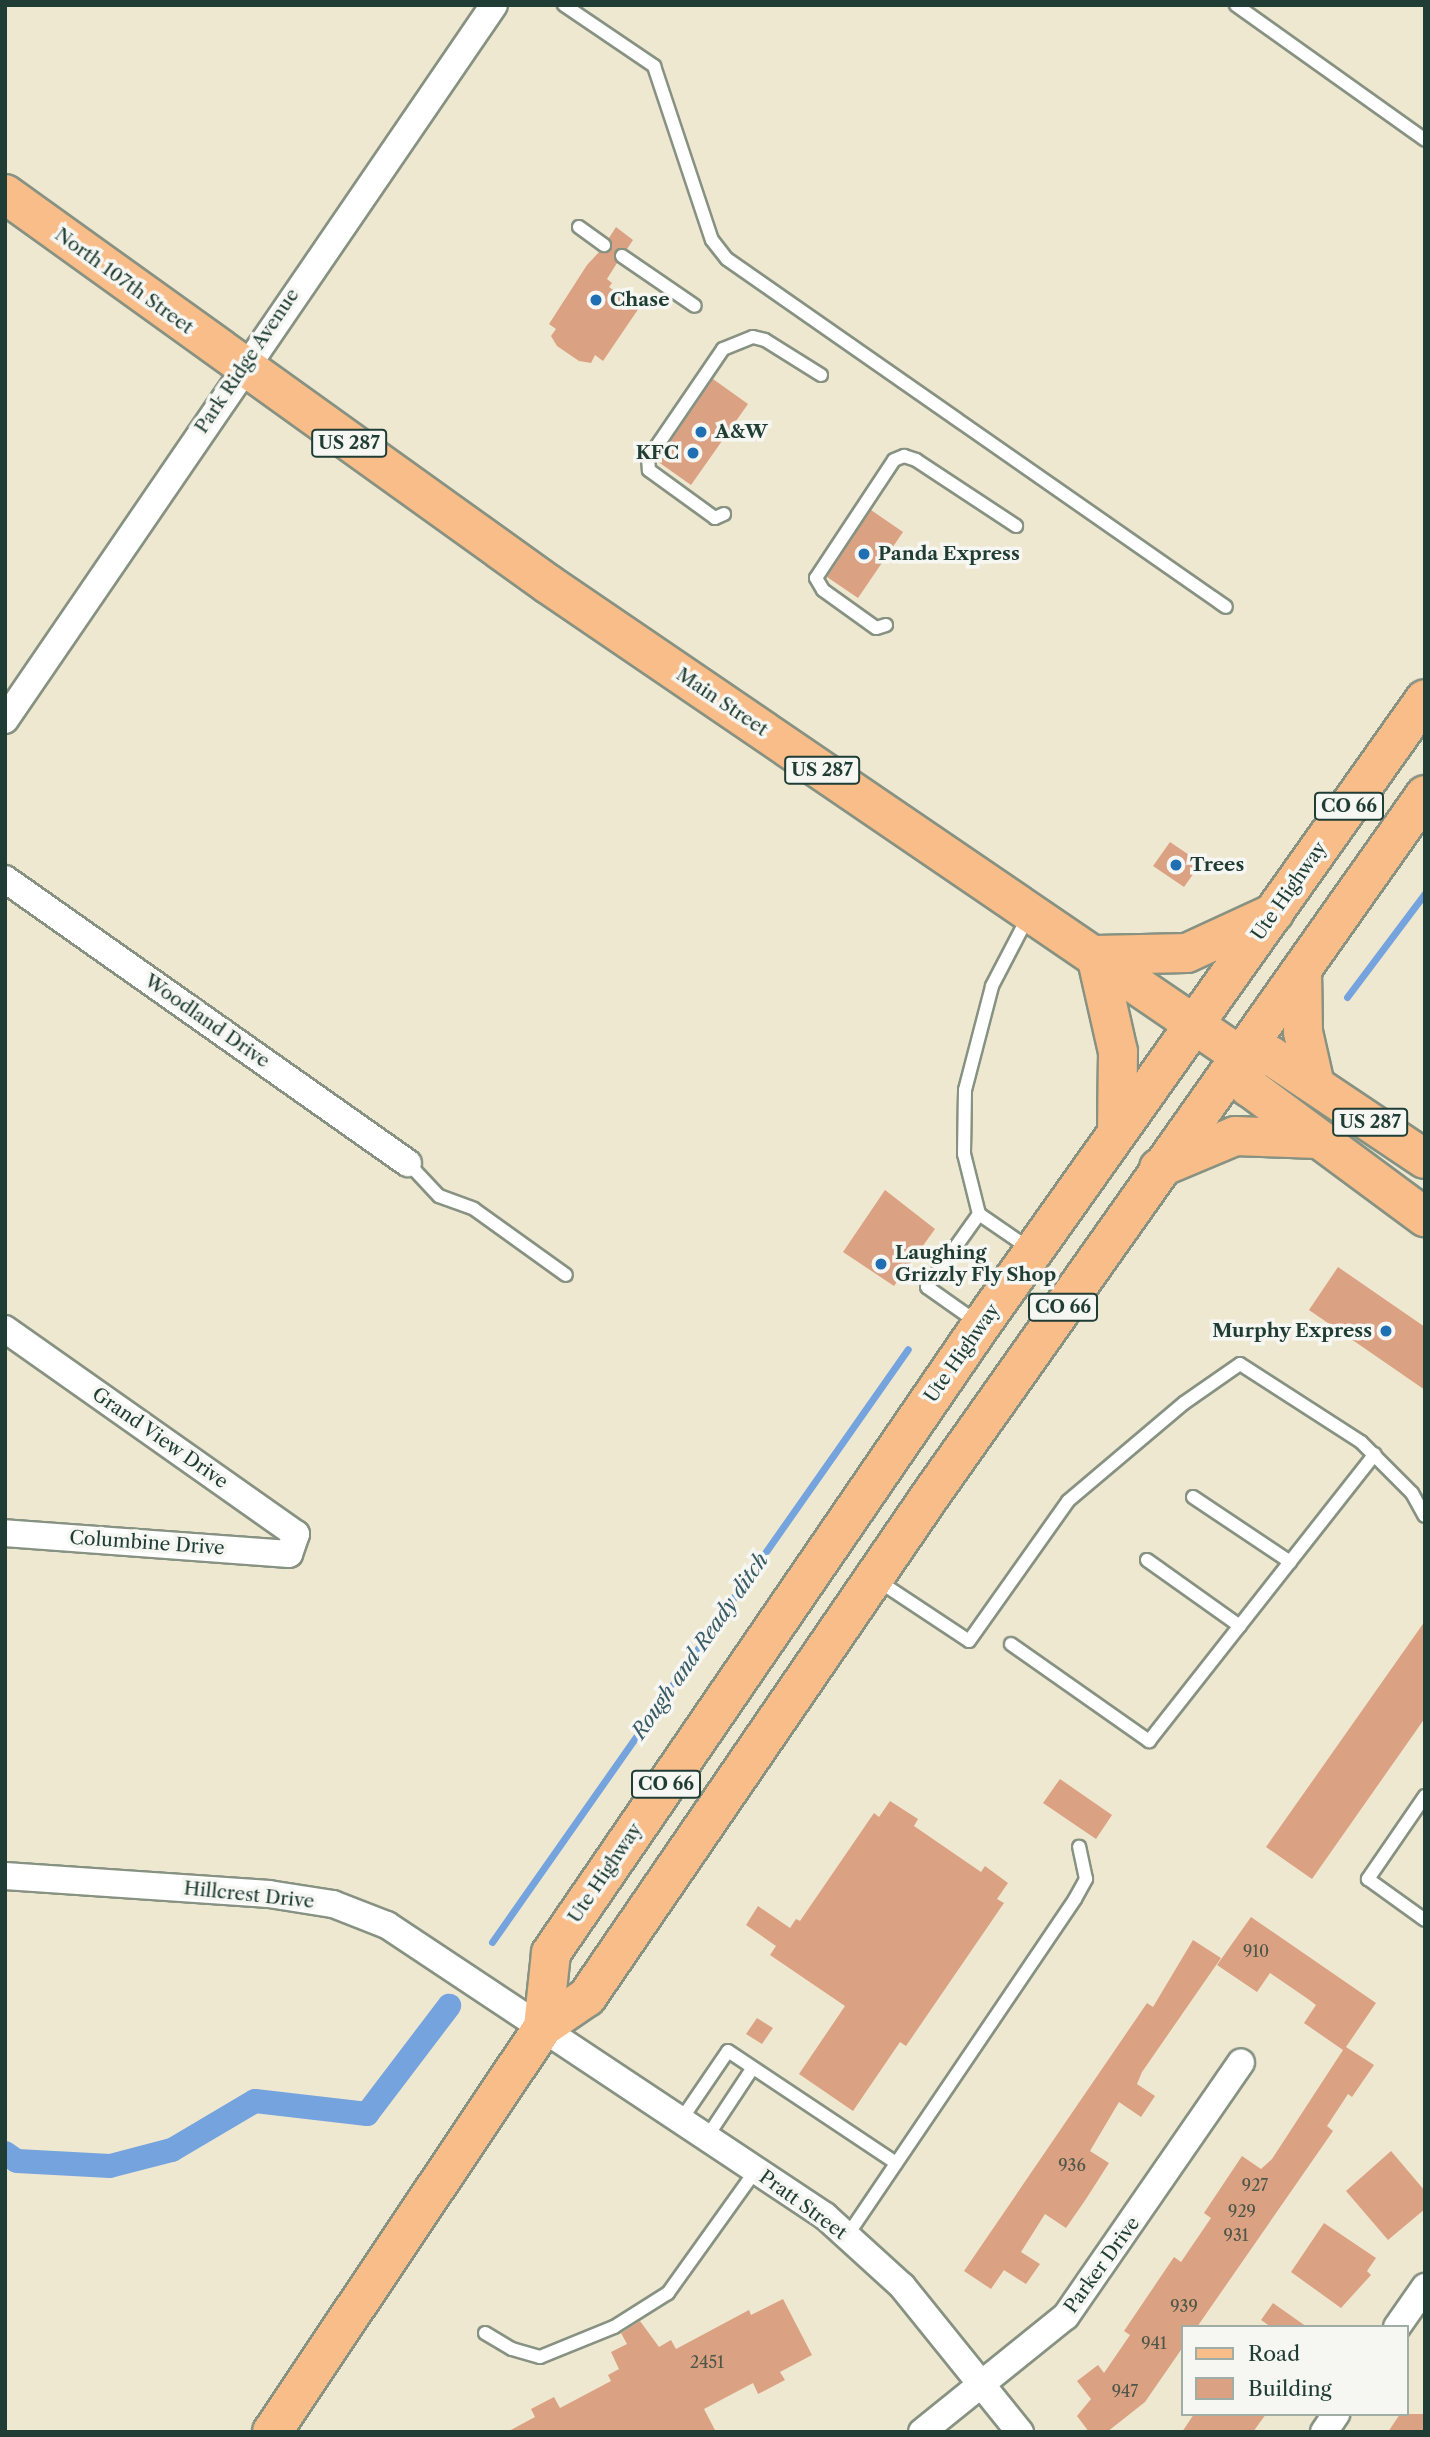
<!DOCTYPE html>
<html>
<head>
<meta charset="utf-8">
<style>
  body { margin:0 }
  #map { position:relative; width:1430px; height:2437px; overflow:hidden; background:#efe8d1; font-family:"Libre Caslon Text",serif }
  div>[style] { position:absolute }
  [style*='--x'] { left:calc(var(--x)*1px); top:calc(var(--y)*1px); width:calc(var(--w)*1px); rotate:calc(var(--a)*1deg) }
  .stream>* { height:7px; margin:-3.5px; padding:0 3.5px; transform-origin:3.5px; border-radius:3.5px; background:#74a3de }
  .canal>* { height:24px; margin:-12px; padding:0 12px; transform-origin:12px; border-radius:12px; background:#74a3de }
  .building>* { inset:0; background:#dba183 }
  .roads { filter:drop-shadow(2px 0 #879282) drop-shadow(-2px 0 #879282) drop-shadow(0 2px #879282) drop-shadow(0 -2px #879282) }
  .service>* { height:12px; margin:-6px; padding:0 6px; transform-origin:6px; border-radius:6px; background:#fff }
  .minor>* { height:26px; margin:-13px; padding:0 13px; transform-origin:13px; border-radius:13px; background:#fff }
  .primary>* { height:38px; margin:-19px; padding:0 19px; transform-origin:19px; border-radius:19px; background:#f8bd89 }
  .trunk>* { height:38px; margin:-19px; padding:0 19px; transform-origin:19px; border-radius:19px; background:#f8bd89 }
  .dots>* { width:19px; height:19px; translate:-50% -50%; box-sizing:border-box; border:4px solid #f6f6f2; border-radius:50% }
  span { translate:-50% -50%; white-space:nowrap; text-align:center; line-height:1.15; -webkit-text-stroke:7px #f6f6f2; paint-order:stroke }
  .number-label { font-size:16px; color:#4e5648 }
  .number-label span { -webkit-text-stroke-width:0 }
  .shield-label span { padding:2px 5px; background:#f6f6f2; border:2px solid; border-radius:5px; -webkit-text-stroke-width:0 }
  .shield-label { font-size:18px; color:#1f3d34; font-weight:700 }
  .street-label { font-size:19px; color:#1f3d34 }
  .poi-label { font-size:19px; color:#1f3d34; font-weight:700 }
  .left { translate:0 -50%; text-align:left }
  .right { translate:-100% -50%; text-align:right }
  .water-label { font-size:21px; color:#395c67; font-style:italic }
  .frame { position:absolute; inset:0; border:7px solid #1f3d34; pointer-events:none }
  .legend { position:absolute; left:1181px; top:2325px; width:228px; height:91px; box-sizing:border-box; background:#f6f6f2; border:2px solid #a0aca6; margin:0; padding:9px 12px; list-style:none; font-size:21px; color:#1f3d34 }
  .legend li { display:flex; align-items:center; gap:14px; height:35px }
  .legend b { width:35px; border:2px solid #a0aca6 }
</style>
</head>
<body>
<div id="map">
  <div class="stream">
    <i style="--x:1347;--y:997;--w:130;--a:-53.1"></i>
    <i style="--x:492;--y:1942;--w:724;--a:-54.95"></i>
  </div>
  <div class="canal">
    <i style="--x:5;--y:2153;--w:14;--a:34"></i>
    <i style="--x:17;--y:2161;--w:93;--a:3.1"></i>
    <i style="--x:110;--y:2166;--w:64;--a:-14.5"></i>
    <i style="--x:172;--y:2150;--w:96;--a:-30.6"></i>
    <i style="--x:255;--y:2101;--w:113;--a:6.6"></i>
    <i style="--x:367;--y:2114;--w:136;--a:-52.8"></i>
  </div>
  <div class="building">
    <i style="clip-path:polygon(616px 227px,633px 240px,627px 249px,615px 251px,617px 263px,607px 279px,612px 283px,609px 287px,639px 308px,603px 361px,595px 355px,591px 363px,579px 361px,557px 346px,551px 336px,556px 329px,549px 324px,587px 265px,599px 252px,611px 250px,609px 238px)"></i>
    <i style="clip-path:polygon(713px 379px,748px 404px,691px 485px,657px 461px)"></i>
    <i style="clip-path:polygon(871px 510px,903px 532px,858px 598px,827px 577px)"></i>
    <i style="clip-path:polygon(1170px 842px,1201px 863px,1184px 887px,1153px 866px)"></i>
    <i style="clip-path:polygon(885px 1190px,935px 1229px,894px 1286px,843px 1252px)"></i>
    <i style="clip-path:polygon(1338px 1267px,1425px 1327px,1425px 1390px,1309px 1310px)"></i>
    <i style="clip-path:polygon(1425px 1621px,1425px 1718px,1312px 1879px,1266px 1847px)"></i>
    <i style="clip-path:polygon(1060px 1779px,1112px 1815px,1096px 1839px,1043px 1803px)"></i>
    <i style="clip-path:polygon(890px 1801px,918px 1819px,914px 1826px,981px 1872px,985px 1866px,1008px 1883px,997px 1899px,1004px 1903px,906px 2046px,900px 2042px,853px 2111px,799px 2074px,845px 2006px,770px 1955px,776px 1946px,746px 1925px,758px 1906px,790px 1928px,796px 1919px,800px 1921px,874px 1813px,879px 1817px)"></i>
    <i style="clip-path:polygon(1251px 1917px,1376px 2003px,1346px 2047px,1374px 2065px,1352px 2097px,1348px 2094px,1327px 2126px,1333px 2131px,1197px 2327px,1183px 2327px,1183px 2347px,1145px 2402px,1107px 2432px,1089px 2432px,1077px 2416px,1091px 2399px,1077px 2381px,1098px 2365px,1104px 2373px,1130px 2335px,1124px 2331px,1174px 2257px,1181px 2262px,1211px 2218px,1204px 2213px,1242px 2156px,1261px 2169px,1272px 2159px,1343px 2050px,1304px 2023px,1316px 2005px,1308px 1999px,1270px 1973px,1257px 1992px,1217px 1965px)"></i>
    <i style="clip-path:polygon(1193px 1940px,1221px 1958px,1142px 2072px,1137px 2084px,1155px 2096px,1141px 2117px,1119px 2102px,1090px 2151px,1109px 2163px,1086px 2199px,1066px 2228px,1045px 2214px,1021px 2252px,1040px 2264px,1026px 2284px,1004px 2270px,991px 2289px,964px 2271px,1147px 2003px,1153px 2007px)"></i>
    <i style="clip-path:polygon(757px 2018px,773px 2028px,762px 2044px,746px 2034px)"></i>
    <i style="clip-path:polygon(1391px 2151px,1425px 2191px,1425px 2209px,1388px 2240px,1346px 2191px)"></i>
    <i style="clip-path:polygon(1324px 2223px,1376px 2258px,1367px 2271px,1371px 2275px,1341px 2308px,1291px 2272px)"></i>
    <i style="clip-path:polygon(783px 2299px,812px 2355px,780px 2372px,785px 2380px,758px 2394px,753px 2383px,704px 2409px,716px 2432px,507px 2432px,535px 2417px,531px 2409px,554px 2397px,560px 2408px,611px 2381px,608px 2375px,619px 2369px,611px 2352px,627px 2344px,621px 2333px,640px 2321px,659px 2347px,671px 2340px,676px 2349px,749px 2310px,751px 2315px)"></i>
    <i style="clip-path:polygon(1273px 2303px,1307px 2327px,1271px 2327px,1261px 2320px)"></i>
    <i style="clip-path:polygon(1194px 2414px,1266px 2414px,1253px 2432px,1182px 2432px)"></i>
    <i style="clip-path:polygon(1400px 2414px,1425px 2414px,1425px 2432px,1388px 2432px)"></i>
  </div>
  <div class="roads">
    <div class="service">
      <i style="--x:564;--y:5;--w:109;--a:34.1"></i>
      <i style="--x:654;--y:66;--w:183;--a:71.6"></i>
      <i style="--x:712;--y:240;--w:24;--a:52"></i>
      <i style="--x:727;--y:259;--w:608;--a:34.89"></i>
      <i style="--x:1236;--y:5;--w:232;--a:35.5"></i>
      <i style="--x:579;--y:227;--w:31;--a:36"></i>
      <i style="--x:622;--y:256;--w:88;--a:34.4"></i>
      <i style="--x:724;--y:514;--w:10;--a:156"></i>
      <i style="--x:715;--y:518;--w:82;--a:-144"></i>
      <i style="--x:649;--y:470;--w:11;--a:-95"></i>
      <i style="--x:648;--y:459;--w:133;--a:-55.7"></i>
      <i style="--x:723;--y:349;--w:32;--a:-22"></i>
      <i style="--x:753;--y:337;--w:12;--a:14"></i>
      <i style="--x:765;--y:340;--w:66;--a:32"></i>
      <i style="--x:886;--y:625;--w:10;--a:163"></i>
      <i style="--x:876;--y:628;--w:65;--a:-144.4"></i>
      <i style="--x:823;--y:590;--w:14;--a:-120"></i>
      <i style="--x:816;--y:578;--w:141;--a:-56.5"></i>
      <i style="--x:894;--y:460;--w:11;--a:-22"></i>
      <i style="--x:904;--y:456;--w:13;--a:18"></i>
      <i style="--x:916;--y:460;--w:120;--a:33.4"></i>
      <i style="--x:408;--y:1163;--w:45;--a:46.8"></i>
      <i style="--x:439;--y:1196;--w:37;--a:20"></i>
      <i style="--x:474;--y:1209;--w:113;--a:35.7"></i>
      <i style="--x:979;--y:1214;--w:62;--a:-104"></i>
      <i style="--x:964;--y:1154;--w:64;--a:-89.1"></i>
      <i style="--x:965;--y:1090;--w:107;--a:-75.4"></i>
      <i style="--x:992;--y:986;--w:80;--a:-62.5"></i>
      <i style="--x:978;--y:1323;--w:62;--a:-144.8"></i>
      <i style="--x:927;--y:1287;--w:90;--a:-54.5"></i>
      <i style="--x:979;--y:1214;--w:62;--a:34.5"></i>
      <i style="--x:1193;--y:1497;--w:117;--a:33.8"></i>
      <i style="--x:1147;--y:1560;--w:114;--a:35.4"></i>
      <i style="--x:877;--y:1580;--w:110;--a:33.5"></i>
      <i style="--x:969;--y:1641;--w:171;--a:-54.7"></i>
      <i style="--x:1068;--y:1501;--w:152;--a:-40.2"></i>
      <i style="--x:1184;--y:1403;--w:68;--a:-34.9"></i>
      <i style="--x:1240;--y:1364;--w:144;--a:32.8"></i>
      <i style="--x:1361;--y:1442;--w:72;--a:45"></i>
      <i style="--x:1412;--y:1493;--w:26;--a:61"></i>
      <i style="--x:1011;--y:1644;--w:169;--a:35.1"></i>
      <i style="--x:1149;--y:1741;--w:365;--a:-51.8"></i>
      <i style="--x:1425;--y:1796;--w:101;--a:124.5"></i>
      <i style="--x:1368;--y:1879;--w:70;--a:35.7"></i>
      <i style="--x:681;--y:2120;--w:83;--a:-55.7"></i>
      <i style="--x:728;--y:2051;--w:202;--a:33.7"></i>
      <i style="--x:707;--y:2137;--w:82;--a:-56.5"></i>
      <i style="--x:847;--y:2236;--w:407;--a:-55.9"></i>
      <i style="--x:1075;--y:1899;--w:23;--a:-61"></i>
      <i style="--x:1086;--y:1879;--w:33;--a:-102"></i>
      <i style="--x:485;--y:2333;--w:31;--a:31"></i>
      <i style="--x:512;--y:2349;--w:29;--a:16"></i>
      <i style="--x:540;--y:2357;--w:80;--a:-22.1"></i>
      <i style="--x:614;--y:2327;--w:64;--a:-32.2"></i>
      <i style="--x:668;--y:2293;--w:151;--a:-54.4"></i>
    </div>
    <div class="minor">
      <i style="--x:5;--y:720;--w:866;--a:-55.63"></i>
      <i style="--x:5;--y:879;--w:493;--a:35.2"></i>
      <i style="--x:5;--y:1329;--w:356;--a:35.2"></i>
      <i style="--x:296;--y:1534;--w:21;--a:109"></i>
      <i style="--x:289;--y:1554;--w:285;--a:-175.8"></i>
      <i style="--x:5;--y:1876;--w:265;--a:3.9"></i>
      <i style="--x:269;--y:1894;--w:65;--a:8.9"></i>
      <i style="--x:333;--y:1904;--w:58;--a:21.3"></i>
      <i style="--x:387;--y:1925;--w:526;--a:33.6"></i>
      <i style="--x:825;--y:2216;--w:104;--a:42.3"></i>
      <i style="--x:902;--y:2286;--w:188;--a:51.1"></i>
      <i style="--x:1397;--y:2327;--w:49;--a:-55"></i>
      <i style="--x:922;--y:2432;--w:185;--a:-38.9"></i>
      <i style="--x:1066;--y:2316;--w:308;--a:-55.4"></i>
      <i style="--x:1324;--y:2432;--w:22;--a:-56"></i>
    </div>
    <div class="primary">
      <i style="--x:543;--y:2027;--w:74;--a:-83.8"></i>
      <i style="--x:551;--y:1953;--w:761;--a:-55.6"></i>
      <i style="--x:981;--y:1325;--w:767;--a:-54.65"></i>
      <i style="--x:272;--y:2432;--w:487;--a:-56.2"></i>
      <i style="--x:543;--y:2027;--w:53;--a:-34.3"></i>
      <i style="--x:587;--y:1997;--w:607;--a:-55.6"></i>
      <i style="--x:930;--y:1496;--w:858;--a:-54.77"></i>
    </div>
    <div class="trunk">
      <i style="--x:5;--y:194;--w:669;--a:35.69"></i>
      <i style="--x:548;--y:584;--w:836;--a:34.28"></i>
      <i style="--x:1239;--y:1055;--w:32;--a:2"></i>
      <i style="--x:1271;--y:1056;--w:185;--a:33.8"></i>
      <i style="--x:1096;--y:955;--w:91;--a:-1.3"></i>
      <i style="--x:1187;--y:953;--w:96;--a:-24.7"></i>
      <i style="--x:1096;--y:955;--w:99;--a:77.2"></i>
      <i style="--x:1118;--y:1052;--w:77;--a:90.7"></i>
      <i style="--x:1302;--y:970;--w:62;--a:89.1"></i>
      <i style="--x:1303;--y:1032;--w:54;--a:77.2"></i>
      <i style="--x:1239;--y:1055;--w:34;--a:73"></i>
      <i style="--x:1249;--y:1087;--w:219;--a:36.5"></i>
      <i style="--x:1159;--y:1168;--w:82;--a:-22.8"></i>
      <i style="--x:1235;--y:1136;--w:82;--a:2.1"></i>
    </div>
  </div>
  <div class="dots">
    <i style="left:596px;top:300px;background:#1f6fb2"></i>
    <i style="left:701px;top:432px;background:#1f6fb2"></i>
    <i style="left:693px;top:453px;background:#1f6fb2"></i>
    <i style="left:864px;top:554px;background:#1f6fb2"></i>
    <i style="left:1176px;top:865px;background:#1f6fb2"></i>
    <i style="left:881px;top:1264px;background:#1f6fb2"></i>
    <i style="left:1386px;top:1331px;background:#1f6fb2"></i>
  </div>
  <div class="number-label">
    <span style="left:1256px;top:1951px">910</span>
    <span style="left:1072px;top:2165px">936</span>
    <span style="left:1255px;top:2185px">927</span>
    <span style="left:1242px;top:2211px">929</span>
    <span style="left:1236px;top:2235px">931</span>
    <span style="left:1184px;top:2306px">939</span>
    <span style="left:1154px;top:2343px">941</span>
    <span style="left:707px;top:2362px">2451</span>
    <span style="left:1125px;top:2391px">947</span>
  </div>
  <div class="shield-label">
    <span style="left:349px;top:443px">US 287</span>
    <span style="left:822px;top:770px">US 287</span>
    <span style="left:1349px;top:806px">CO 66</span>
    <span style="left:1370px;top:1122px">US 287</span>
    <span style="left:1063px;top:1307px">CO 66</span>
    <span style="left:666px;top:1784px">CO 66</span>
  </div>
  <div class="street-label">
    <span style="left:124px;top:281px;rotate:36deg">North 107th Street</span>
    <span style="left:247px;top:361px;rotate:-56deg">Park Ridge Avenue</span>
    <span style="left:722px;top:702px;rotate:34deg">Main Street</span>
    <span style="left:1289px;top:891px;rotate:-55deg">Ute Highway</span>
    <span style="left:207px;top:1021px;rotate:35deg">Woodland Drive</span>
    <span style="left:962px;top:1353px;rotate:-55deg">Ute Highway</span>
    <span style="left:160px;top:1438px;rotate:35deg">Grand View Drive</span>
    <span style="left:147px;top:1543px;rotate:4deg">Columbine Drive</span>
    <span style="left:605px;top:1873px;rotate:-56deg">Ute Highway</span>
    <span style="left:249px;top:1895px;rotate:6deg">Hillcrest Drive</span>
    <span style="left:803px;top:2205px;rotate:36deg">Pratt Street</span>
    <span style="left:1102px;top:2265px;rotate:-54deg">Parker Drive</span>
  </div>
  <div class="poi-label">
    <span class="left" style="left:610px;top:300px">Chase</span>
    <span class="left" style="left:715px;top:432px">A&amp;W</span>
    <span class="right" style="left:679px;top:453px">KFC</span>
    <span class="left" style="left:878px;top:554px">Panda Express</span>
    <span class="left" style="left:1190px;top:865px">Trees</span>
    <span class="left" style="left:895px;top:1264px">Laughing<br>Grizzly Fly Shop</span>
    <span class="right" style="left:1372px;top:1331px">Murphy Express</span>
  </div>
  <div class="water-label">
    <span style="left:700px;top:1646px;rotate:-55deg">Rough and Ready ditch</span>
  </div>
  <div class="frame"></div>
  <ul class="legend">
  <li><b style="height:9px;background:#f8bd89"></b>Road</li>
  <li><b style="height:19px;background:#dba183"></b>Building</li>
  </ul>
</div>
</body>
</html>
